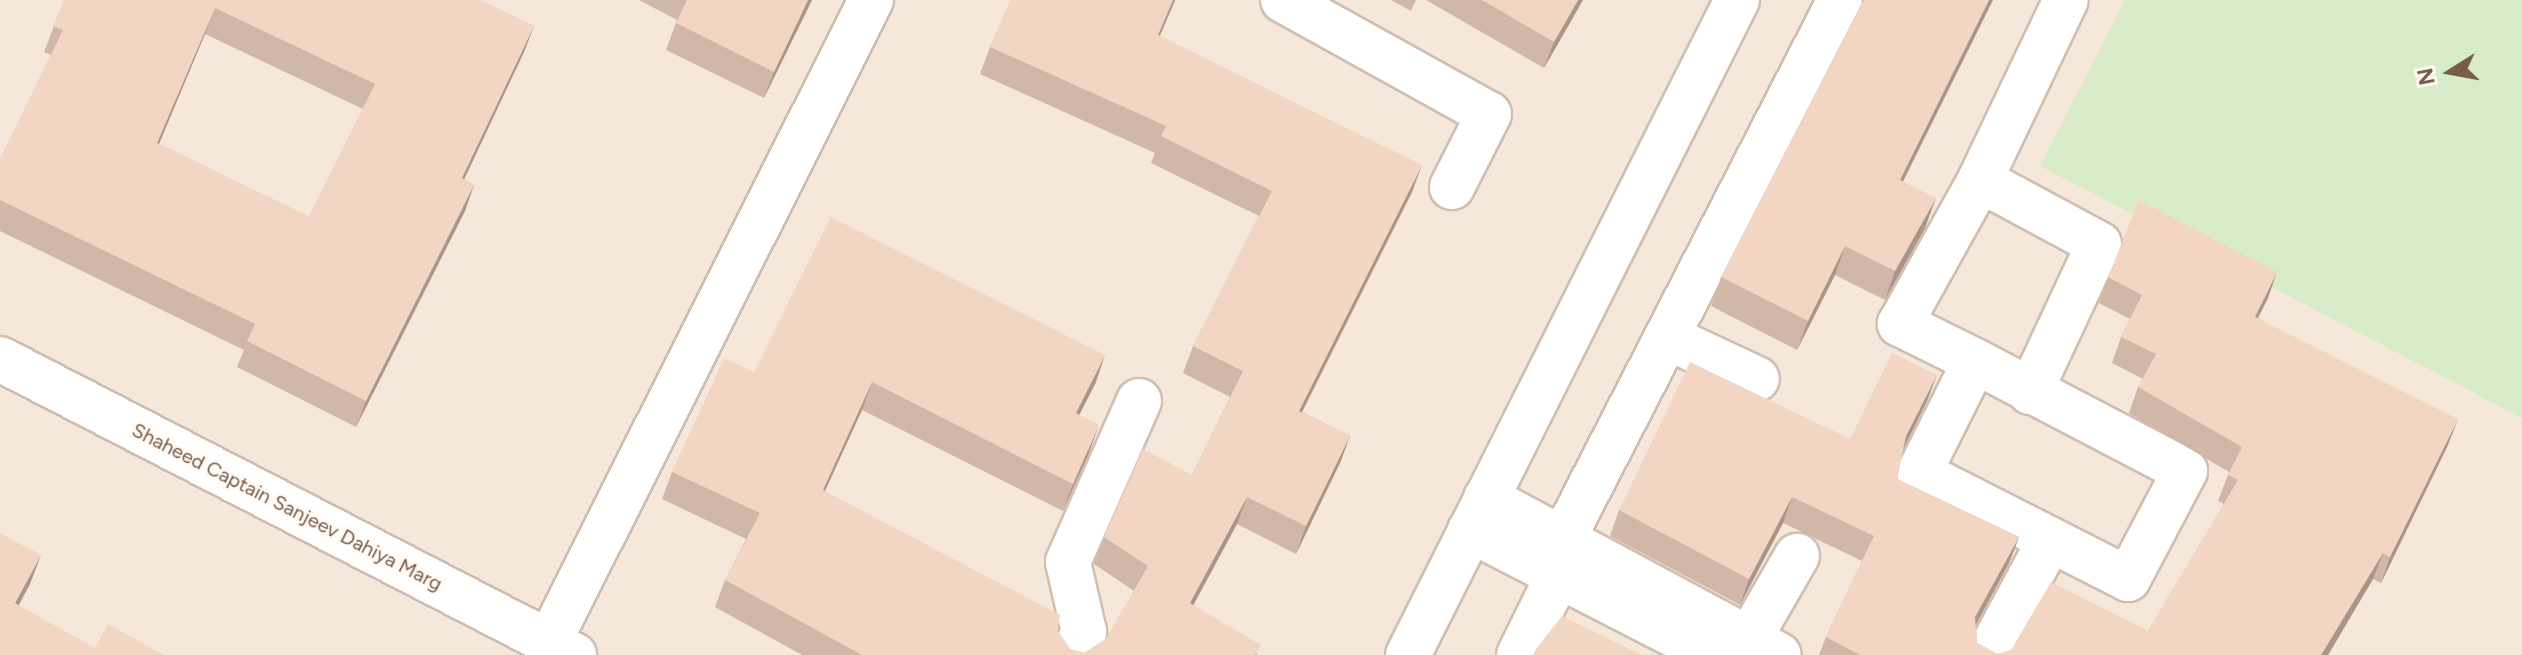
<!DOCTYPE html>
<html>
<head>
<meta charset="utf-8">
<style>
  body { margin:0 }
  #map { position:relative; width:2522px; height:655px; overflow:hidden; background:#fdf6ec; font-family:Figtree,sans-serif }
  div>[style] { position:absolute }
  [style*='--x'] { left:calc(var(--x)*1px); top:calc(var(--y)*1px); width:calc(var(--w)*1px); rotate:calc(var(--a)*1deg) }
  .residential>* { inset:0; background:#f5e8da }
  .green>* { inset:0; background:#d8ecc9 }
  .roads { filter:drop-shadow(2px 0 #d1beb0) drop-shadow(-2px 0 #d1beb0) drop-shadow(0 2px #d1beb0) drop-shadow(0 -2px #d1beb0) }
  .minor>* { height:44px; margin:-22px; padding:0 22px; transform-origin:22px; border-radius:22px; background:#fff }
  .wall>* { inset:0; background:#d1b7a8 }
  .shaded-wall>* { inset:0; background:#aa9588 }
  .building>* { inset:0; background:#f3d5c3 }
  span { translate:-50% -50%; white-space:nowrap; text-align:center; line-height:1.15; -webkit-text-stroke:6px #fffaf3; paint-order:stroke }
  .street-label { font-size:20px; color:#7a5c4d }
  .north { position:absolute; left:2410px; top:32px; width:80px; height:80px; -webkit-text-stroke:6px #fffaf3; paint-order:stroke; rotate:259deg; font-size:22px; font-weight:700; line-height:32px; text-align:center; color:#7a5c4d }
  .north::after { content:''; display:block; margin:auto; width:28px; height:36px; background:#7a5c4d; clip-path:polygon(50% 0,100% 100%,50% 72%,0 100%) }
</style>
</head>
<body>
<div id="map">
  <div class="residential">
    <i style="clip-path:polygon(0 0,2522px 0,2522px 655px,0 655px)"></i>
  </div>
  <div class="green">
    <i style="clip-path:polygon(2125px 0,2522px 0,2522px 418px,2040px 166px)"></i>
  </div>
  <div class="roads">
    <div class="minor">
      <i style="--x:1283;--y:0;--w:235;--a:29"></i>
      <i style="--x:1489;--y:114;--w:82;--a:116.9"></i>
      <i style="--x:1667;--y:337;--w:99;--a:25"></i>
      <i style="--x:0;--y:359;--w:646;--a:27.28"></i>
      <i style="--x:1975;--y:361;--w:237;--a:27.6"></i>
      <i style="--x:2185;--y:471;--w:122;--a:117.8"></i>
      <i style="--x:2128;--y:579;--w:234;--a:-153.1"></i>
      <i style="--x:1919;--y:473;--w:125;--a:-63.4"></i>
      <i style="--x:1975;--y:361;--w:84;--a:-153.7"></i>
      <i style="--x:1900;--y:324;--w:165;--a:-60.9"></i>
      <i style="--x:2030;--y:392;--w:163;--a:-65"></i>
      <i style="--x:2099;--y:244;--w:135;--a:-151.7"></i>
      <i style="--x:1980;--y:180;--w:199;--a:-64.5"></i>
      <i style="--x:1486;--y:498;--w:332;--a:28.2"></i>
      <i style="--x:1470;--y:530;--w:273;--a:27.2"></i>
      <i style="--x:1563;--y:539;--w:606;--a:-62.8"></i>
      <i style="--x:1749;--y:639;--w:96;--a:-60"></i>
      <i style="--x:549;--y:642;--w:718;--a:-63.36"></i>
      <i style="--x:1072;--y:655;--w:26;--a:-62"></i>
      <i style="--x:1084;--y:632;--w:72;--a:-102.9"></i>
      <i style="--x:1068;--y:562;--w:176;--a:-66.2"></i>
      <i style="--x:1408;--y:655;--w:733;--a:-63.33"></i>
      <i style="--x:1519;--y:655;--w:88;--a:-63.7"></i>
      <i style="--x:1988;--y:655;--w:131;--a:-61.7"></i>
    </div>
  </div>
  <div class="wall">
    <i style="clip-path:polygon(evenodd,64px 0,479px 0,534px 26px,524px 52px,464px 179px,474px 185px,465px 211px,356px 427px,237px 367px,244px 350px,0 231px,0 160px,51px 55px,44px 52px,64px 0,205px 34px,363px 109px,309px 217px,159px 144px,205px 34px)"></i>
    <i style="clip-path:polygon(639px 0,812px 0,764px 98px,666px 50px,677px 20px)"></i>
    <i style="clip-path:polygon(1011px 0,1175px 0,1160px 36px,1412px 192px,1302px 412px,1350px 436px,1340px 463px,1296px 554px,1237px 524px,1193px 605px,1258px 655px,802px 655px,715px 607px,725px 580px,746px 539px,662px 499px,672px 472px,754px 372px,1096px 382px,1079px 415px,1089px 453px,1063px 511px,862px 410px,825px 491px,1057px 630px,1070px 649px,1084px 653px,1106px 639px,1134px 591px,1094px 564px,1104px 537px,1192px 475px,1230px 397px,1183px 373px,1193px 346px,1259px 216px,1151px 163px,1155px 153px,980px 74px,990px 47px)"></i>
    <i style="clip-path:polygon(1391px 0,1416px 0,1411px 11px)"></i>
    <i style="clip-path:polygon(1426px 0,1583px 0,1544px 68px)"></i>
    <i style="clip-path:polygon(1862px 0,1993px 0,1903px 182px,1925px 228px,1885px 300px,1835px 275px,1797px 350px,1711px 306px,1721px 277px,1862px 3px)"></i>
    <i style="clip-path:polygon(2108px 277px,2268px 298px,2258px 318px,2448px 445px,2381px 583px,2373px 579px,2328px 655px,1819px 655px,1826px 637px,1862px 561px,1783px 523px,1740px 605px,1610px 536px,1619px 510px,1850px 439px,1937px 375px,1927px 401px,1903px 448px,1897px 479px,2019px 537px,2009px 563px,1976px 625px,1977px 643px,1997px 654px,2148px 631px,2224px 504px,2218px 501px,2229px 472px,2129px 413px,2138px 387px,2143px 379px,2112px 363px,2121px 337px,2130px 319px,2099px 303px)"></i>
  </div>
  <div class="shaded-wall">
    <i style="clip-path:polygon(808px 0,812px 0,764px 98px,774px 72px)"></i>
    <i style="clip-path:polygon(1173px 0,1175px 0,1173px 5px,1148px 62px,1158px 35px)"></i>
    <i style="clip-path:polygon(1578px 0,1583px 0,1544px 68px,1554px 42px)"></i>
    <i style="clip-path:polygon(1989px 0,1993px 0,1889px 209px,1900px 180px)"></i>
    <i style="clip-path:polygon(215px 8px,205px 34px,148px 170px,157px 143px)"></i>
    <i style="clip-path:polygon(534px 26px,524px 52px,452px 205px,462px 178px)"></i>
    <i style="clip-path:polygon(1422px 165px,1412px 192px,1289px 438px,1299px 411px)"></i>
    <i style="clip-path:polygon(474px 185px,465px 211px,356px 427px,366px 401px)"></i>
    <i style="clip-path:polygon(1936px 198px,1925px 228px,1885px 300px,1895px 271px)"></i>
    <i style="clip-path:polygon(1845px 246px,1835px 275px,1797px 350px,1808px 321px)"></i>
    <i style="clip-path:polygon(2277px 272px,2268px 298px,2245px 343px,2255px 317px)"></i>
    <i style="clip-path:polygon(1105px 355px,1096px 382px,1066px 441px,1076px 413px)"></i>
    <i style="clip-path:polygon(1937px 375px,1927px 401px,1897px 462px,1906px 436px)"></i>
    <i style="clip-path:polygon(872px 382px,862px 410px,813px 517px,823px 490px)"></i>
    <i style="clip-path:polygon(2458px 419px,2448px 445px,2381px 583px,2390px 557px)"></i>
    <i style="clip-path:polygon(1099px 425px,1089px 453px,1063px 511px,1073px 484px)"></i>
    <i style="clip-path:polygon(1350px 436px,1340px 463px,1296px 554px,1306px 526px)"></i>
    <i style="clip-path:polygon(1247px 497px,1237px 524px,1180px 630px,1190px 603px)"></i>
    <i style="clip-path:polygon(1792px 497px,1783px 523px,1740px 605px,1749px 579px)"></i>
    <i style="clip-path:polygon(2019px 537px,2009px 563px,1966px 643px,1975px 617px)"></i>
    <i style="clip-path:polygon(2383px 553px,2373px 579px,2328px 655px,2321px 655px)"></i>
    <i style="clip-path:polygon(41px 555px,30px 584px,4px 633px,15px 603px)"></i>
  </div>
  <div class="building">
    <i style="clip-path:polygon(evenodd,64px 0,479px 0,534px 26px,462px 178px,474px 185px,366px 401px,247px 341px,255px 324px,0 200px,0 160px,63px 30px,53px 26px,64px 0,215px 8px,375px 84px,309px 217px,157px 143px,215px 8px)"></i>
    <i style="clip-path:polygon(687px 0,808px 0,774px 72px,676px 23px)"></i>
    <i style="clip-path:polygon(1011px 0,1173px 0,1158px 35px,1422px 165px,1299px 411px,1350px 436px,1306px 526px,1247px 497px,1190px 603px,1261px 645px,1255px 655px,862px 655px,725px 580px,760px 513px,672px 472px,724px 358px,754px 372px,831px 217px,1105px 355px,1076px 413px,1099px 425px,1073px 484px,872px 382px,823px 490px,1060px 615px,1057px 630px,1070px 649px,1084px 653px,1106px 639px,1148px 566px,1104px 537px,1143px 449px,1192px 475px,1243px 371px,1193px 346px,1272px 191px,1161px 136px,1166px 126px,990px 47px)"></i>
    <i style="clip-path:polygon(1482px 0,1578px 0,1554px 42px)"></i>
    <i style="clip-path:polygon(1864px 0,1989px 0,1900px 180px,1936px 198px,1895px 271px,1845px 246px,1808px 321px,1721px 277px)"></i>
    <i style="clip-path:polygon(2139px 200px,2277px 272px,2255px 317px,2458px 419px,2390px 557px,2383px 553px,2321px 655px,1860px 655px,1826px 637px,1874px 536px,1792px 497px,1749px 579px,1619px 510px,1690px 362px,1850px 439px,1892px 353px,1937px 375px,1906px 436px,1897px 479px,2019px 537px,1975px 617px,1977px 643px,1997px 654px,2011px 650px,2051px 582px,2148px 631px,2238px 480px,2228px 475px,2242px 447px,2138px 387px,2156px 354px,2121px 337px,2142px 295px,2108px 277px)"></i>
    <i style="clip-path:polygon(0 533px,41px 555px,15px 603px,95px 648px,108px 624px,164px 655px,0 655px)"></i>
    <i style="clip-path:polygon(1562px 616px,1642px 655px,1533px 655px,1536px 649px)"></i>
  </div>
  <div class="street-label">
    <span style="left:287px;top:507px;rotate:27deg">Shaheed Captain Sanjeev Dahiya Marg</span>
  </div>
  <div class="north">N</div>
</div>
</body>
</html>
